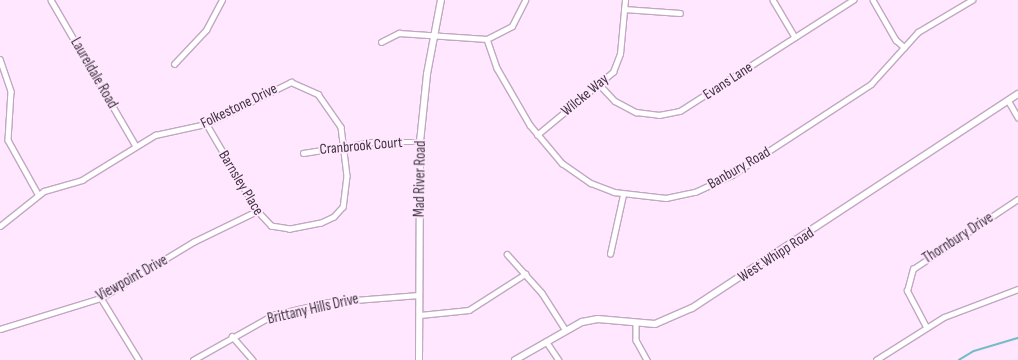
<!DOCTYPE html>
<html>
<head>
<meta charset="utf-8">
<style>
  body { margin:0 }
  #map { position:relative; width:1018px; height:360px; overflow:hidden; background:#ffe8ff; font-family:"Sofia Sans Condensed",sans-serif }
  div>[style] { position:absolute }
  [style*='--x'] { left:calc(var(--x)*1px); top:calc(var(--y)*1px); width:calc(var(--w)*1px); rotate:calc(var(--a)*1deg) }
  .stream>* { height:1.5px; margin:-0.75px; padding:0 0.75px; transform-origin:0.75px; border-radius:0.75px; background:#75bcc9 }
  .roads { filter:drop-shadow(1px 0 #c2a7c2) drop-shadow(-1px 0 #c2a7c2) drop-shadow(0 1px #c2a7c2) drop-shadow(0 -1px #c2a7c2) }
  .street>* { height:4.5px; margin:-2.25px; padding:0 2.25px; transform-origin:2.25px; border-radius:2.25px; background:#fff }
  .secondary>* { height:6px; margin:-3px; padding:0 3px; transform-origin:3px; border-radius:3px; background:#fff }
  span { translate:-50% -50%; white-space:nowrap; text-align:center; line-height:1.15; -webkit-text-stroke:4px #ffe8ff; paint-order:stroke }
  .street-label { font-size:15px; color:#403540 }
</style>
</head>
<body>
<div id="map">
  <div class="stream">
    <i style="--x:959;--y:360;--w:17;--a:-31"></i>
    <i style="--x:974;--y:351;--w:46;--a:-16.5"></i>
  </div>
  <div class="roads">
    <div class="street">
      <i style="--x:51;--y:0;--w:169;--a:59.8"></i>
      <i style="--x:773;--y:0;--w:43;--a:59.3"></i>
      <i style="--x:873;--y:0;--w:46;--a:60.1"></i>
      <i style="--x:896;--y:40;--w:11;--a:41"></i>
      <i style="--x:624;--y:9;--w:56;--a:4.1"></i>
      <i style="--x:487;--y:39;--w:31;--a:71"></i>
      <i style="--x:497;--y:68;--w:66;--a:59.9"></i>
      <i style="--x:530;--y:125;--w:50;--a:49.9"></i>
      <i style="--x:562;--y:163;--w:35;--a:35"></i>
      <i style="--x:591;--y:183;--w:25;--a:21"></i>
      <i style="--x:614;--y:192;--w:52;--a:6.6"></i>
      <i style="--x:666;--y:198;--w:30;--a:-12"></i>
      <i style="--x:695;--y:192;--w:41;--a:-24.7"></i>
      <i style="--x:732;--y:175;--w:166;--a:-33.2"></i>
      <i style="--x:871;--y:84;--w:70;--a:-47.9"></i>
      <i style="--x:918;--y:32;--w:63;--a:-30.7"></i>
      <i style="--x:381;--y:42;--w:20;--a:-27"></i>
      <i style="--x:399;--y:33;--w:88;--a:3.9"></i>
      <i style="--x:487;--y:39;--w:28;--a:-27"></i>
      <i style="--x:512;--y:26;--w:29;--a:-63"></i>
      <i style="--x:0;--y:59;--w:34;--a:71"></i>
      <i style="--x:11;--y:91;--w:49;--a:93.5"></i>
      <i style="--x:8;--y:140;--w:62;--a:60.9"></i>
      <i style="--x:174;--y:64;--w:47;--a:-46.7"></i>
      <i style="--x:206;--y:30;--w:34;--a:-62"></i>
      <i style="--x:599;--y:84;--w:23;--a:47"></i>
      <i style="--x:615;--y:101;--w:24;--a:28"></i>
      <i style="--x:636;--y:112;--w:23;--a:7"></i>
      <i style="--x:659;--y:115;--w:21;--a:-11"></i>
      <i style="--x:680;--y:111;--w:206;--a:-32.7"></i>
      <i style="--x:1008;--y:100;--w:20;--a:60"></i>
      <i style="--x:537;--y:135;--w:99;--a:-39.7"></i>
      <i style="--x:613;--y:72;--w:19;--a:-69"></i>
      <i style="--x:620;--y:54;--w:54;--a:-84.7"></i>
      <i style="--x:303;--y:153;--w:71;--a:-8.9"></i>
      <i style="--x:373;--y:142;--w:47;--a:0"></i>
      <i style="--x:0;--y:226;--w:56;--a:-38.5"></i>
      <i style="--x:44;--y:191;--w:40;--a:-16"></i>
      <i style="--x:82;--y:180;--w:86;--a:-31.7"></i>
      <i style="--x:155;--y:135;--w:52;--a:-12.2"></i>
      <i style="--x:206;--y:124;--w:95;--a:-26.3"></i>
      <i style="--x:291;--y:82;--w:30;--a:24"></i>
      <i style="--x:318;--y:94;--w:40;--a:55.1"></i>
      <i style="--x:341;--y:127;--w:49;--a:83"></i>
      <i style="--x:347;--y:176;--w:31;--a:97"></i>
      <i style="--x:343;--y:207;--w:13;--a:132"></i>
      <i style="--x:334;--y:217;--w:14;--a:155"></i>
      <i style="--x:321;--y:223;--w:32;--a:169"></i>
      <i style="--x:290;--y:229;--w:19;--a:-171"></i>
      <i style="--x:271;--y:226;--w:21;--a:-133"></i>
      <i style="--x:257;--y:211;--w:101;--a:-120.4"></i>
      <i style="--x:507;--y:254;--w:52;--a:48.1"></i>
      <i style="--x:542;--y:293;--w:43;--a:57.4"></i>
      <i style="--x:610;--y:254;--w:60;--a:-77.6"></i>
      <i style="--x:101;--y:298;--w:73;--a:58.5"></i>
      <i style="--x:420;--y:315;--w:49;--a:-5.8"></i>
      <i style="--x:469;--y:310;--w:67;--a:-32.7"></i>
      <i style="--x:636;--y:324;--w:16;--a:90"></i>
      <i style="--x:636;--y:340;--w:23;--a:61"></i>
      <i style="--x:926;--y:327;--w:41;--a:-117.8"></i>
      <i style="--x:907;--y:291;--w:23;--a:-75"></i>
      <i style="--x:913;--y:269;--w:126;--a:-33.7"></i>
      <i style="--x:0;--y:329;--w:106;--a:-17.1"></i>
      <i style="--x:101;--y:298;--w:108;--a:-31.3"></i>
      <i style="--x:193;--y:242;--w:71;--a:-25.8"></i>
      <i style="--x:232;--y:336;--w:32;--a:49"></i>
      <i style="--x:546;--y:341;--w:23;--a:56"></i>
      <i style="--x:193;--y:360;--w:92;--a:-29.4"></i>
      <i style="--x:273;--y:315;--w:57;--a:-13.1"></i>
      <i style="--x:329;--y:302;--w:90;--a:-4.4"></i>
      <i style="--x:876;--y:360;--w:80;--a:-32.3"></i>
      <i style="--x:944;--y:317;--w:79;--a:-20.7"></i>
    </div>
    <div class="secondary">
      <i style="--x:419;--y:360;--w:218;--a:-89.7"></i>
      <i style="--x:420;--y:142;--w:68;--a:-84.1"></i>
      <i style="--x:427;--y:74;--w:75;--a:-79.3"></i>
      <i style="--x:515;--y:360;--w:77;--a:-29.6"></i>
      <i style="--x:582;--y:322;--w:16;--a:-11"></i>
      <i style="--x:598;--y:319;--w:57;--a:5"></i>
      <i style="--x:655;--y:324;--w:40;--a:-23.4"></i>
      <i style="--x:692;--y:308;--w:390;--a:-33.3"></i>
    </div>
  </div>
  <div class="street-label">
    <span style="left:94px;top:73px;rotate:60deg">Laureldale Road</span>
    <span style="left:728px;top:81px;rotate:-33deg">Evans Lane</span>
    <span style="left:585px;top:95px;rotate:-40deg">Wilcke Way</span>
    <span style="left:239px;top:106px;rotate:-26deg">Folkestone Drive</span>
    <span style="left:361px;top:146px;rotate:-5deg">Cranbrook Court</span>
    <span style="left:739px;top:168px;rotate:-30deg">Banbury Road</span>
    <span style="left:420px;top:179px;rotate:-89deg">Mad River Road</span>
    <span style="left:241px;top:183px;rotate:59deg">Barnsley Place</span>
    <span style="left:958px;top:238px;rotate:-33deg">Thornbury Drive</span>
    <span style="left:776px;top:255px;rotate:-33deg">West Whipp Road</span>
    <span style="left:132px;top:278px;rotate:-29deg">Viewpoint Drive</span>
    <span style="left:313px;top:309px;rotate:-13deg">Brittany Hills Drive</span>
  </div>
</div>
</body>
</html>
